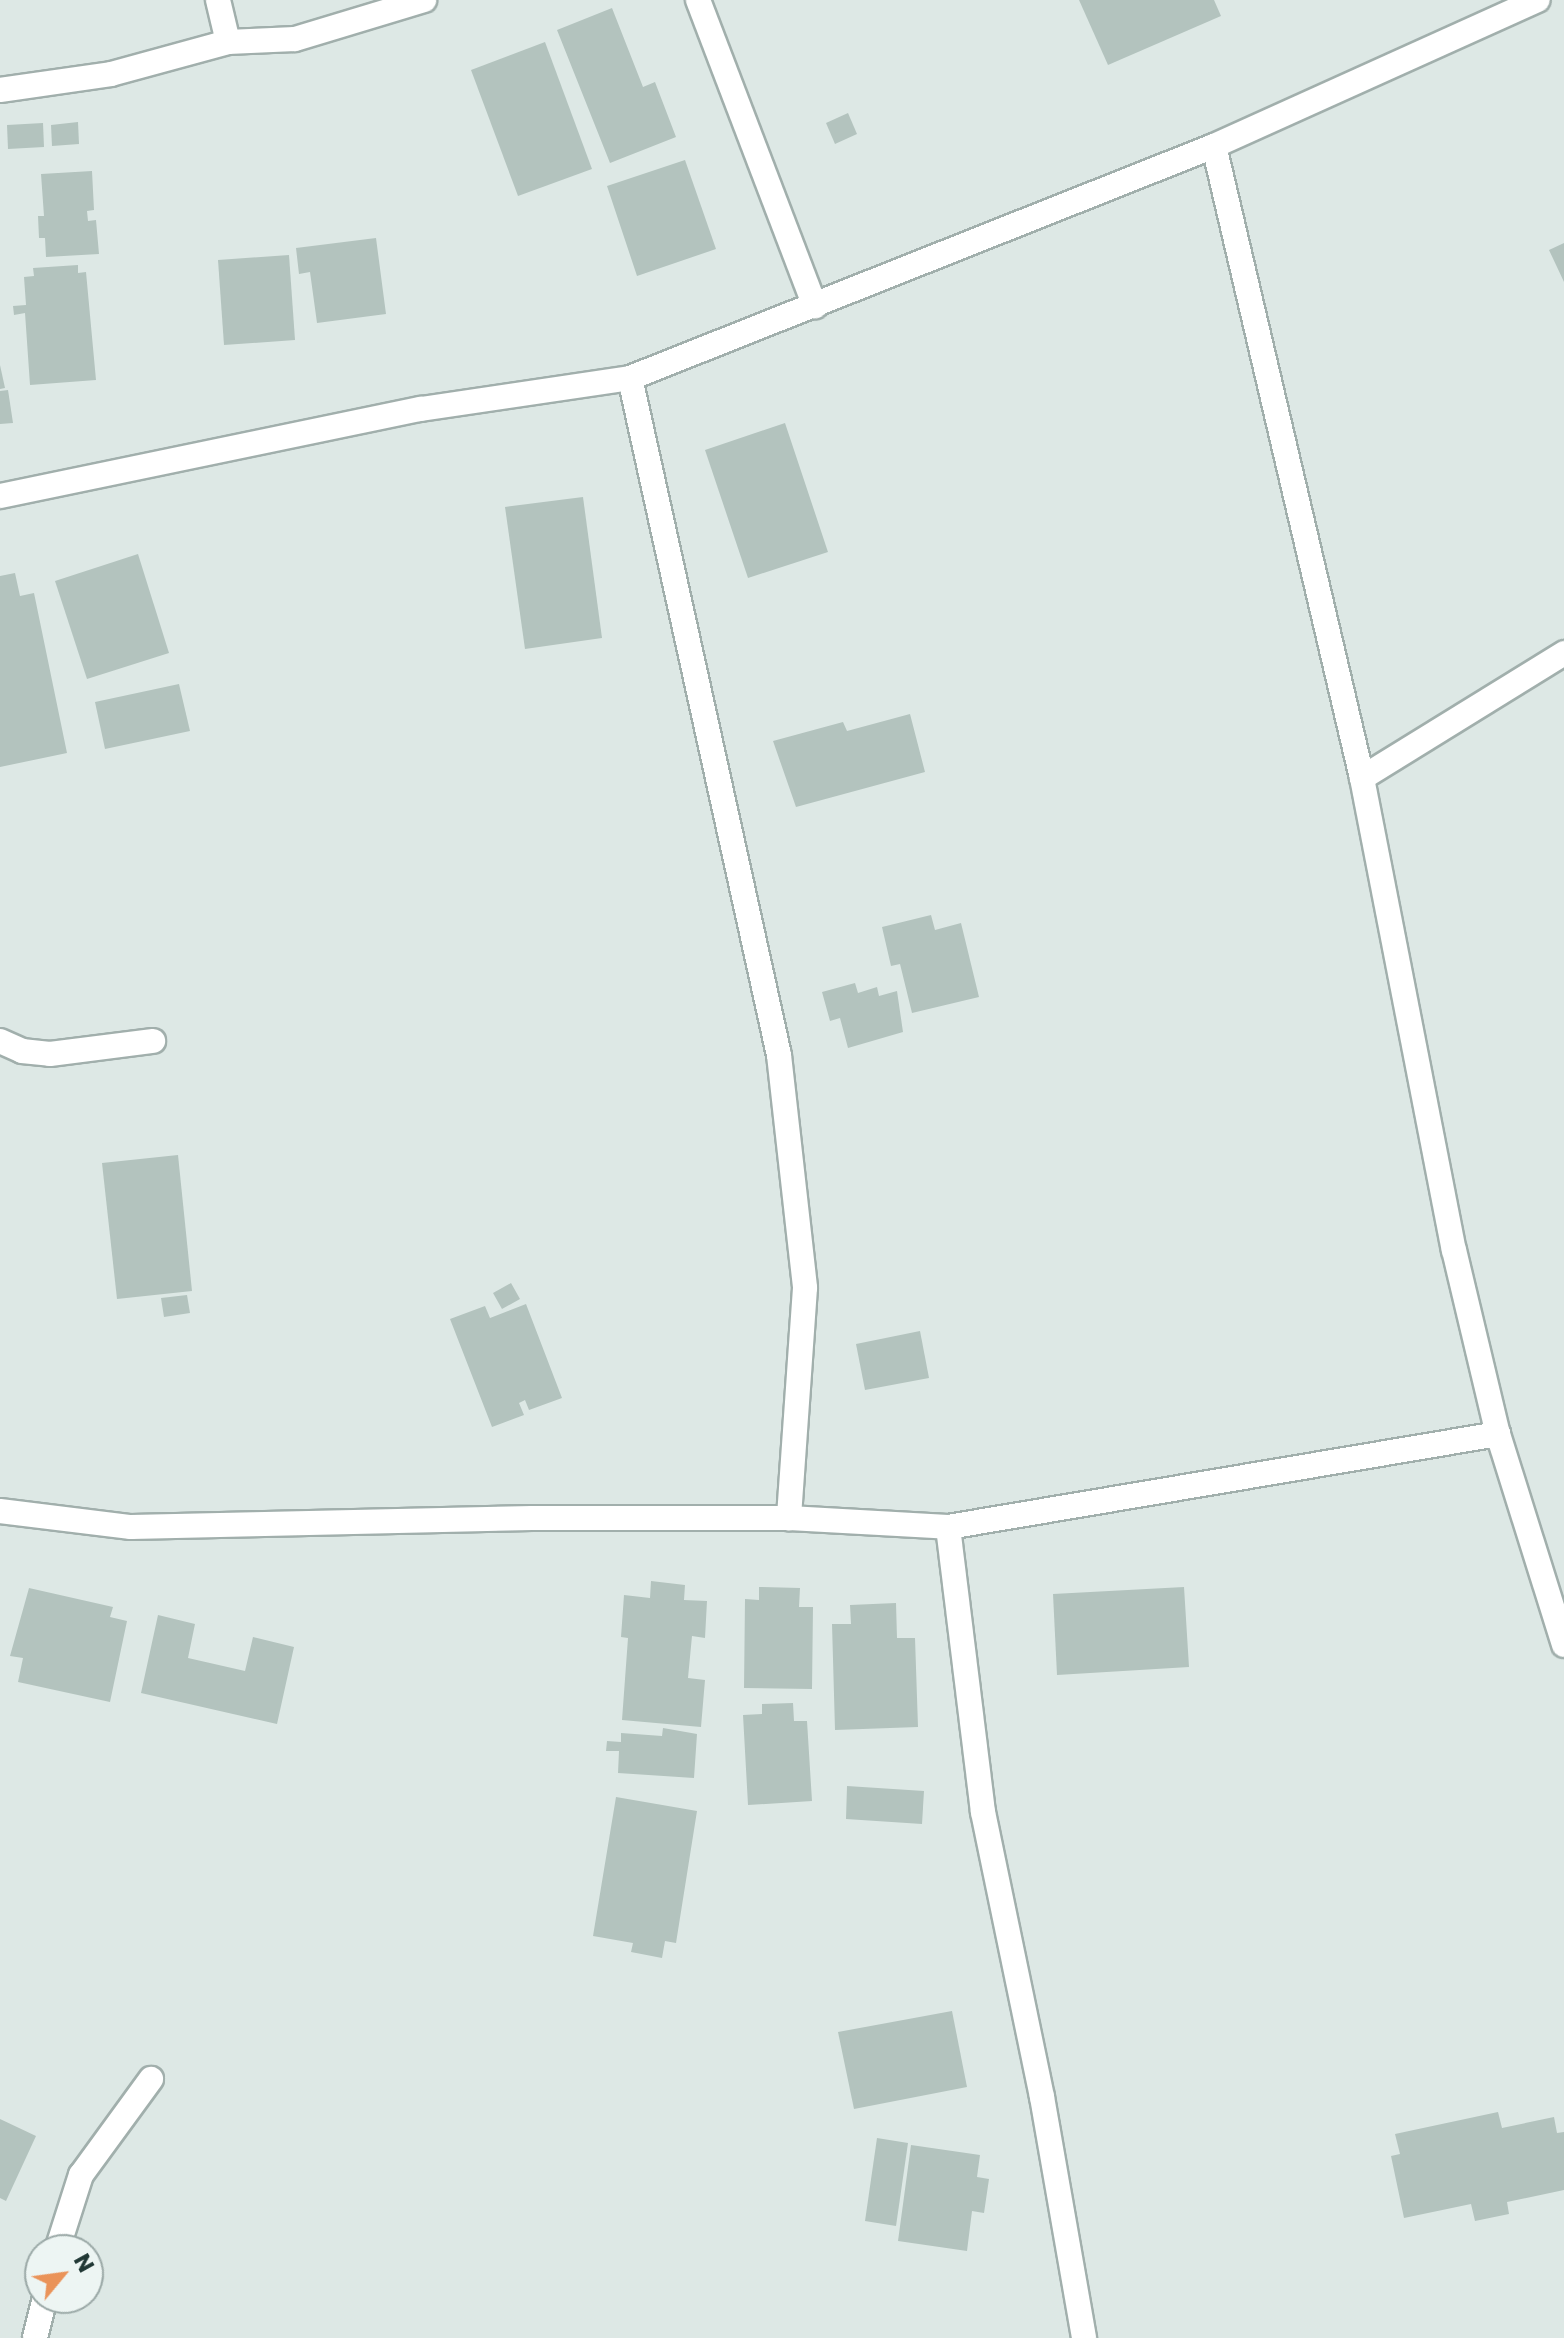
<!DOCTYPE html>
<html>
<head>
<meta charset="utf-8">
<style>
  body { margin:0 }
  #map { position:relative; width:1564px; height:2338px; overflow:hidden; background:#dde8e5; font-family:Poppins,sans-serif }
  div>[style] { position:absolute }
  [style*='--x'] { left:calc(var(--x)*1px); top:calc(var(--y)*1px); width:calc(var(--w)*1px); rotate:calc(var(--a)*1deg) }
  .building>* { inset:0; background:#b3c3be }
  .roads { filter:drop-shadow(2px 0 #a1afac) drop-shadow(-2px 0 #a1afac) drop-shadow(0 2px #a1afac) drop-shadow(0 -2px #a1afac) }
  .street>* { height:24px; margin:-12px; padding:0 12px; transform-origin:12px; border-radius:12px; background:#fff }
  span { translate:-50% -50%; white-space:nowrap; text-align:center; line-height:1.15; -webkit-text-stroke:7px #edf5f3; paint-order:stroke }
  .north { position:absolute; left:24px; top:2234px; width:80px; height:80px; box-sizing:border-box; background:#edf5f3; border:2px solid #9ba9a7; border-radius:50%; rotate:61deg; font-size:22px; font-weight:700; line-height:32px; text-align:center; color:#203734 }
  .north::after { content:''; display:block; margin:auto; width:28px; height:36px; background:#ea9359; clip-path:polygon(50% 0,100% 100%,50% 72%,0 100%) }
</style>
</head>
<body>
<div id="map">
  <div class="building">
    <i style="clip-path:polygon(1079px 0,1214px 0,1221px 16px,1108px 65px)"></i>
    <i style="clip-path:polygon(612px 8px,643px 87px,655px 82px,676px 137px,610px 163px,557px 30px)"></i>
    <i style="clip-path:polygon(545px 42px,592px 169px,518px 196px,471px 70px)"></i>
    <i style="clip-path:polygon(848px 113px,857px 134px,835px 144px,826px 123px)"></i>
    <i style="clip-path:polygon(78px 122px,79px 144px,52px 146px,51px 125px)"></i>
    <i style="clip-path:polygon(43px 123px,44px 147px,8px 149px,7px 125px)"></i>
    <i style="clip-path:polygon(685px 160px,716px 249px,637px 276px,607px 186px)"></i>
    <i style="clip-path:polygon(92px 171px,94px 210px,87px 211px,88px 221px,96px 220px,99px 254px,46px 257px,45px 238px,39px 238px,38px 216px,44px 216px,41px 174px)"></i>
    <i style="clip-path:polygon(376px 238px,386px 314px,317px 323px,310px 272px,299px 274px,296px 248px)"></i>
    <i style="clip-path:polygon(1564px 243px,1564px 282px,1549px 250px)"></i>
    <i style="clip-path:polygon(289px 255px,295px 340px,224px 345px,218px 260px)"></i>
    <i style="clip-path:polygon(78px 265px,78px 273px,86px 272px,96px 380px,30px 385px,25px 313px,14px 315px,13px 306px,26px 305px,24px 277px,34px 276px,33px 268px)"></i>
    <i style="clip-path:polygon(0 365px,5px 388px,0 389px)"></i>
    <i style="clip-path:polygon(8px 390px,13px 423px,0 424px,0 391px)"></i>
    <i style="clip-path:polygon(785px 423px,828px 552px,748px 578px,705px 450px)"></i>
    <i style="clip-path:polygon(583px 497px,602px 638px,525px 649px,505px 507px)"></i>
    <i style="clip-path:polygon(138px 554px,169px 653px,87px 679px,55px 581px)"></i>
    <i style="clip-path:polygon(15px 573px,20px 596px,34px 593px,67px 753px,0 767px,0 576px)"></i>
    <i style="clip-path:polygon(179px 684px,190px 731px,105px 749px,95px 702px)"></i>
    <i style="clip-path:polygon(910px 714px,925px 772px,796px 807px,773px 741px,843px 722px,847px 731px)"></i>
    <i style="clip-path:polygon(931px 915px,935px 930px,961px 923px,979px 997px,912px 1013px,900px 964px,891px 966px,882px 927px)"></i>
    <i style="clip-path:polygon(855px 983px,858px 993px,877px 987px,879px 996px,897px 991px,903px 1032px,848px 1048px,840px 1018px,830px 1021px,822px 992px)"></i>
    <i style="clip-path:polygon(178px 1155px,192px 1291px,117px 1299px,102px 1163px)"></i>
    <i style="clip-path:polygon(511px 1283px,520px 1299px,502px 1309px,493px 1293px)"></i>
    <i style="clip-path:polygon(187px 1295px,190px 1313px,164px 1317px,161px 1298px)"></i>
    <i style="clip-path:polygon(526px 1304px,562px 1398px,529px 1410px,525px 1400px,519px 1403px,524px 1415px,492px 1427px,450px 1319px,485px 1306px,490px 1318px)"></i>
    <i style="clip-path:polygon(920px 1331px,929px 1378px,865px 1390px,856px 1344px)"></i>
    <i style="clip-path:polygon(651px 1581px,685px 1585px,684px 1600px,707px 1601px,705px 1638px,692px 1636px,688px 1678px,705px 1680px,701px 1727px,622px 1720px,628px 1638px,621px 1637px,624px 1595px,650px 1598px)"></i>
    <i style="clip-path:polygon(759px 1587px,800px 1588px,799px 1607px,813px 1607px,812px 1689px,744px 1688px,745px 1599px,759px 1600px)"></i>
    <i style="clip-path:polygon(1184px 1587px,1189px 1667px,1057px 1675px,1053px 1594px)"></i>
    <i style="clip-path:polygon(29px 1588px,113px 1607px,110px 1617px,127px 1621px,110px 1702px,18px 1682px,23px 1658px,10px 1656px)"></i>
    <i style="clip-path:polygon(896px 1603px,897px 1638px,915px 1638px,918px 1727px,835px 1730px,832px 1624px,851px 1624px,850px 1605px)"></i>
    <i style="clip-path:polygon(158px 1615px,195px 1624px,188px 1658px,245px 1671px,253px 1637px,294px 1647px,277px 1724px,141px 1693px)"></i>
    <i style="clip-path:polygon(793px 1703px,794px 1721px,807px 1721px,812px 1801px,748px 1805px,743px 1715px,762px 1714px,762px 1704px)"></i>
    <i style="clip-path:polygon(663px 1728px,697px 1734px,694px 1778px,618px 1773px,619px 1751px,606px 1751px,607px 1741px,621px 1742px,621px 1733px,662px 1736px)"></i>
    <i style="clip-path:polygon(847px 1786px,924px 1791px,922px 1824px,846px 1819px)"></i>
    <i style="clip-path:polygon(616px 1797px,697px 1811px,676px 1943px,665px 1941px,662px 1958px,631px 1952px,633px 1943px,593px 1936px)"></i>
    <i style="clip-path:polygon(952px 2011px,967px 2087px,854px 2109px,838px 2032px)"></i>
    <i style="clip-path:polygon(1498px 2112px,1502px 2128px,1554px 2117px,1557px 2133px,1564px 2132px,1564px 2190px,1507px 2202px,1509px 2214px,1475px 2221px,1471px 2204px,1404px 2218px,1391px 2156px,1400px 2154px,1395px 2134px)"></i>
    <i style="clip-path:polygon(0 2119px,36px 2136px,6px 2201px,0 2198px)"></i>
    <i style="clip-path:polygon(877px 2138px,908px 2143px,896px 2226px,865px 2221px)"></i>
    <i style="clip-path:polygon(911px 2145px,980px 2155px,977px 2177px,989px 2179px,984px 2213px,972px 2211px,967px 2251px,898px 2241px)"></i>
  </div>
  <div class="roads">
    <div class="street">
      <i style="--x:218;--y:0;--w:43;--a:76.6"></i>
      <i style="--x:698;--y:0;--w:328;--a:69.1"></i>
      <i style="--x:0;--y:90;--w:112;--a:-8.2"></i>
      <i style="--x:111;--y:74;--w:121;--a:-15.3"></i>
      <i style="--x:228;--y:42;--w:67;--a:-2.6"></i>
      <i style="--x:295;--y:39;--w:135;--a:-16.8"></i>
      <i style="--x:1214;--y:146;--w:649;--a:76.82"></i>
      <i style="--x:1362;--y:778;--w:481;--a:79"></i>
      <i style="--x:1454;--y:1250;--w:189;--a:76.6"></i>
      <i style="--x:1498;--y:1434;--w:221;--a:72.6"></i>
      <i style="--x:630;--y:378;--w:693;--a:77.59"></i>
      <i style="--x:779;--y:1055;--w:234;--a:83.6"></i>
      <i style="--x:805;--y:1288;--w:231;--a:94"></i>
      <i style="--x:0;--y:496;--w:430;--a:-11.7"></i>
      <i style="--x:421;--y:409;--w:211;--a:-8.4"></i>
      <i style="--x:630;--y:378;--w:628;--a:-21.67"></i>
      <i style="--x:1214;--y:146;--w:355;--a:-24.3"></i>
      <i style="--x:1362;--y:778;--w:238;--a:-31.7"></i>
      <i style="--x:0;--y:1041;--w:24;--a:24"></i>
      <i style="--x:22;--y:1051;--w:28;--a:6"></i>
      <i style="--x:50;--y:1054;--w:104;--a:-7.2"></i>
      <i style="--x:0;--y:1511;--w:132;--a:7"></i>
      <i style="--x:131;--y:1527;--w:401;--a:-1.3"></i>
      <i style="--x:532;--y:1518;--w:257;--a:0"></i>
      <i style="--x:789;--y:1518;--w:159;--a:3.2"></i>
      <i style="--x:948;--y:1527;--w:558;--a:-9.6"></i>
      <i style="--x:948;--y:1527;--w:287;--a:83"></i>
      <i style="--x:983;--y:1812;--w:291;--a:78.3"></i>
      <i style="--x:1042;--y:2097;--w:245;--a:80.1"></i>
      <i style="--x:57;--y:2250;--w:79;--a:-72.3"></i>
      <i style="--x:81;--y:2175;--w:119;--a:-53.9"></i>
      <i style="--x:35;--y:2338;--w:41;--a:-76"></i>
    </div>
  </div>
  <div class="north">N</div>
</div>
</body>
</html>
